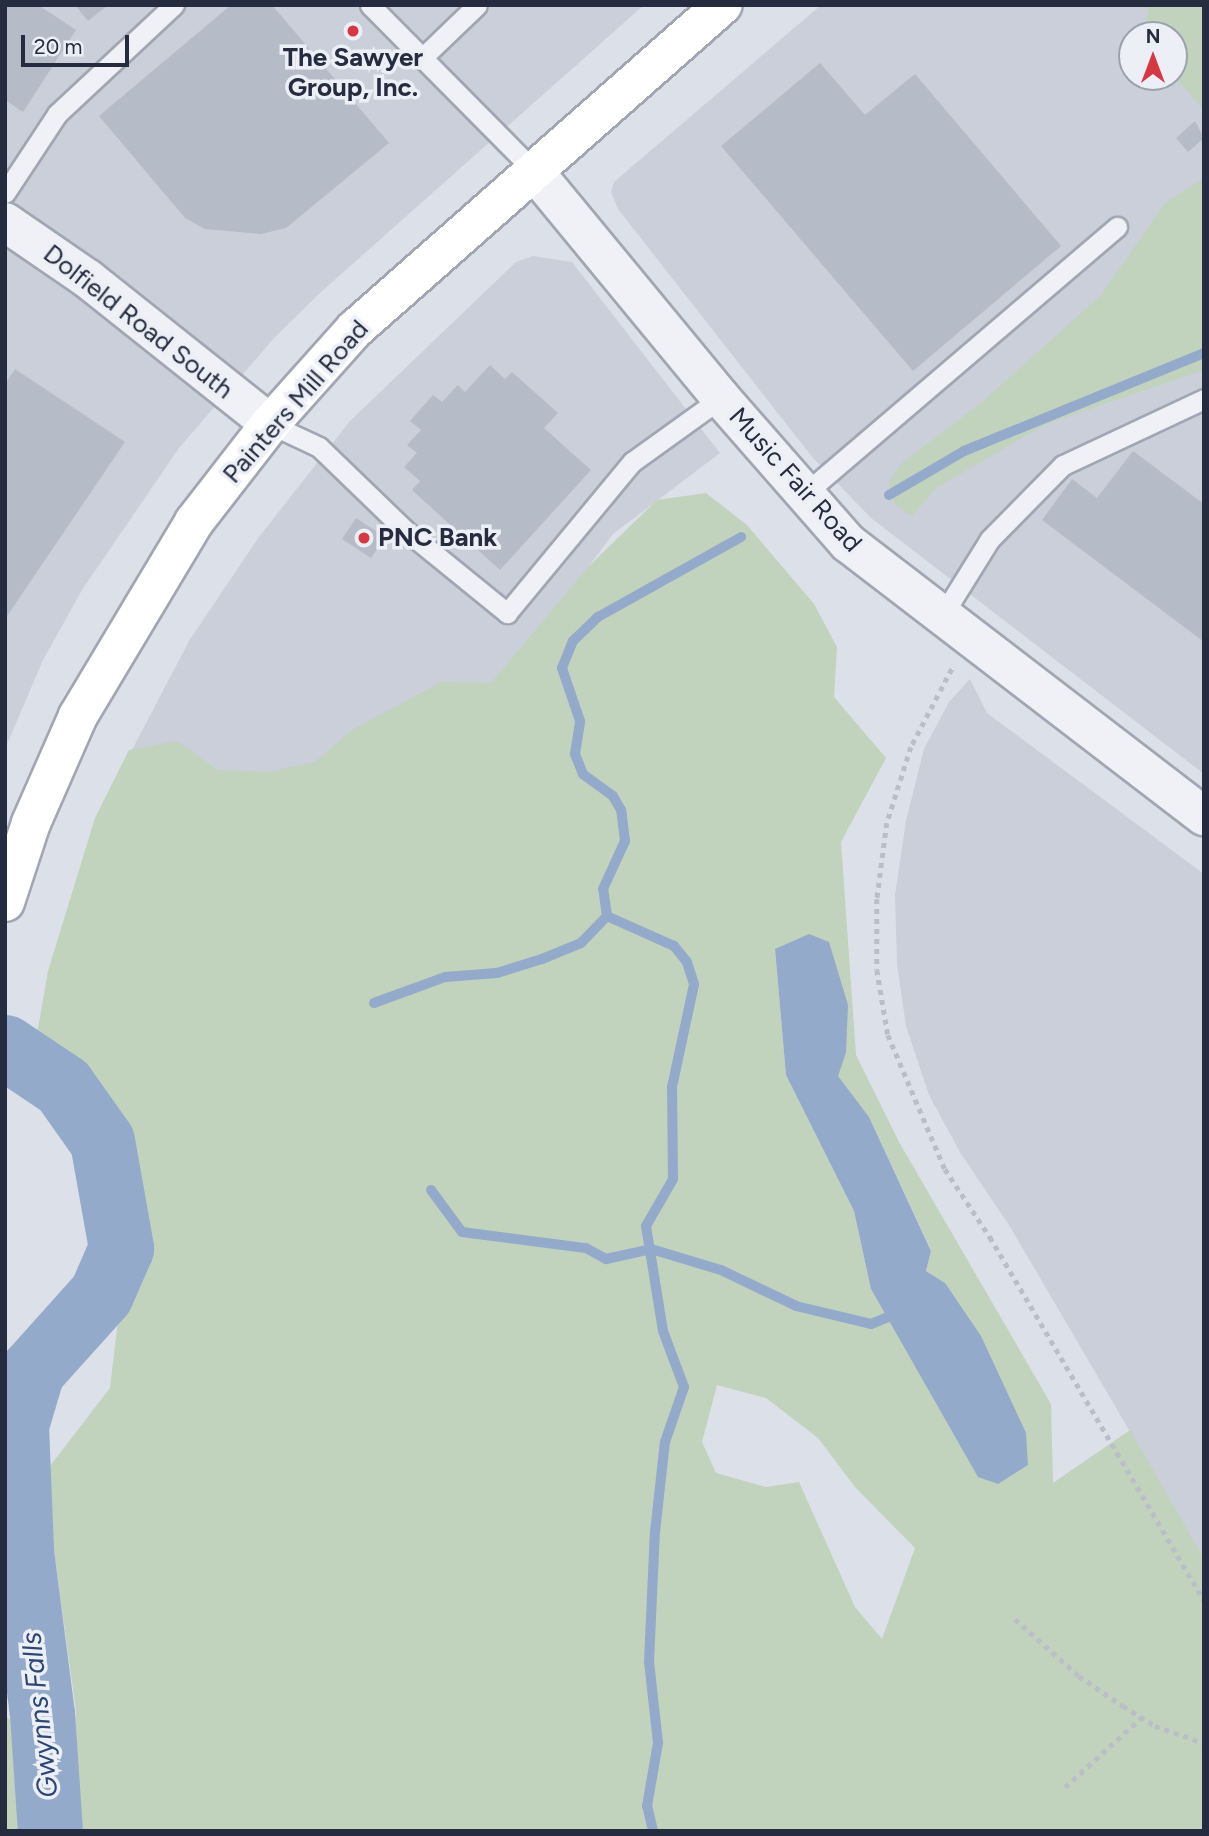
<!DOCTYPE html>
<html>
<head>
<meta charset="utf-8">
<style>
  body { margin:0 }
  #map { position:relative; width:1209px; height:1836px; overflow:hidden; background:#dce0e8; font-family:Figtree,sans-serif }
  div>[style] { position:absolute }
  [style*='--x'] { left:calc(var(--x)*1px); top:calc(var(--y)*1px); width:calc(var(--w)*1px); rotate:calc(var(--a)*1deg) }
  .built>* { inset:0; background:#cacfda }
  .green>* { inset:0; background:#c1d2bd }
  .water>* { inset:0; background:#94aacb }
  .stream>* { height:10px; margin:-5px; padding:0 5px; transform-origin:5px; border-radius:5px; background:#94aacb }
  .river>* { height:65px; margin:-32.5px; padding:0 32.5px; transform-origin:32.5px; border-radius:32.5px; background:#94aacb }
  .building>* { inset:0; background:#b6bbc8 }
  .path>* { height:4.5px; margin-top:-2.25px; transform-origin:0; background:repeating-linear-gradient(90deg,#babec6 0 5px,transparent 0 10px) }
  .roads { filter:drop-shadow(2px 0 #a1a6b2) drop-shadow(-2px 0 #a1a6b2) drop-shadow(0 2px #a1a6b2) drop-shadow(0 -2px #a1a6b2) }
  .service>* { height:19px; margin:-9.5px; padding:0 9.5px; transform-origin:9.5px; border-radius:9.5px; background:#eff1f6 }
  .minor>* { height:38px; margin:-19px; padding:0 19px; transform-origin:19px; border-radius:19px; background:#eff1f6 }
  .secondary>* { height:38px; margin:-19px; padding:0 19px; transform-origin:19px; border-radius:19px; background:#fff }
  .dots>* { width:19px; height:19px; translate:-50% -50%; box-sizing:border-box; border:4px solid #eceff5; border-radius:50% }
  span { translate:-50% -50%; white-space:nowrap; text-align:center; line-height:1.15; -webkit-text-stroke:7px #eceff5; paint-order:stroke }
  .poi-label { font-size:26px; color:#252c3f; font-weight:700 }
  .left { translate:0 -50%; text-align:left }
  .street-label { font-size:26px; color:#252c3f }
  .water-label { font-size:28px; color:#2d4775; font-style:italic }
  .frame { position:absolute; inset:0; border:7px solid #252c3f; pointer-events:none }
  .north { position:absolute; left:1118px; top:21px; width:70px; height:70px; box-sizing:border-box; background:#eceff5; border:2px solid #9ca1ac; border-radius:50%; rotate:0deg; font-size:19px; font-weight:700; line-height:28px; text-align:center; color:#252c3f }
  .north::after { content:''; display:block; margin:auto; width:24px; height:32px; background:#d73742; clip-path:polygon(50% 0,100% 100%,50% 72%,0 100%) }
  .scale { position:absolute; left:21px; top:35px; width:108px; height:32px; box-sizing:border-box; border:4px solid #252c3f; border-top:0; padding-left:9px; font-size:21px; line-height:24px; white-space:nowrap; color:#252c3f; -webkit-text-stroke:5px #eceff5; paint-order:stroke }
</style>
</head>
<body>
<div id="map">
  <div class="built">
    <i style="clip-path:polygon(5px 5px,644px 5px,321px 292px,274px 338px,179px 448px,82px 590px,43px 660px,5px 749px)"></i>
    <i style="clip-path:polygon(evenodd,821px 5px,1204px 5px,1204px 774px,871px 518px,813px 458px,618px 209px,611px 192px,614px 182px,821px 5px,1132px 35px,1174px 35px,1174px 77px,1132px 77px,1132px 35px)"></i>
    <i style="clip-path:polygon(533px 256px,572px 262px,720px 453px,613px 534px,299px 954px,121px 771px,189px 641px,259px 537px,350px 421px,516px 262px)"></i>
    <i style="clip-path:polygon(970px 679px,987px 713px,1204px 874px,1204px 1558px,1009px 1225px,961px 1154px,929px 1095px,906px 1026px,897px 964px,895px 895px,906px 821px,924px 749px,949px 702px)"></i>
  </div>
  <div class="green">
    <i style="clip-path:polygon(1149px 5px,1204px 5px,1204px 110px,1174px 77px,1174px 35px,1144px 35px)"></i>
    <i style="clip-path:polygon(1204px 178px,1204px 370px,1046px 424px,936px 488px,912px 516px,895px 505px,889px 481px,904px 461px,982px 402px,1101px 295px,1165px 203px)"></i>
    <i style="clip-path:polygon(evenodd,706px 493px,747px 525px,814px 604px,837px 647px,834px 697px,886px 758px,841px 842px,856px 1055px,899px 1142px,1051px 1404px,1053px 1483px,1130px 1430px,1204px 1558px,1204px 1831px,5px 1831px,5px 1716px,72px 1766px,76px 1711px,49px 1515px,50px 1466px,110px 1388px,133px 1193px,125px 1144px,35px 1046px,48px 971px,95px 818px,129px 750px,177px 741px,218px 770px,267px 772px,315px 762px,352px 730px,441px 682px,491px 683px,587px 568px,657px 500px,706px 493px,775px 949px,846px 1053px,837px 1076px,869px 1117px,931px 1250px,926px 1271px,945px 1283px,1026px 1433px,924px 1376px,871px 1289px,854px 1211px,786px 1075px,775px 949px,706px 493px,717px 1385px,766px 1398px,818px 1438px,855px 1487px,915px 1548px,882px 1639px,855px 1607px,799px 1482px,766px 1487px,716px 1473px,702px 1442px,717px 1385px)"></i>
  </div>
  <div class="water">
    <i style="clip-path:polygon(809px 934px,829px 942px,848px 1005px,846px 1053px,838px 1076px,869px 1117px,931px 1251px,926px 1271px,945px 1283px,981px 1336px,1026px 1433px,1028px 1465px,998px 1484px,978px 1477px,871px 1289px,854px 1211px,786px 1075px,775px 949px)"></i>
  </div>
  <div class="stream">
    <i style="--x:889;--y:495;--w:87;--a:-30.4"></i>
    <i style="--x:964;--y:451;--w:259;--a:-22.2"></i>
    <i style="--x:374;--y:1003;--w:76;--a:-20.1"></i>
    <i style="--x:445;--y:977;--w:52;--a:-4.4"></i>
    <i style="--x:497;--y:973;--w:47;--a:-17.3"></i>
    <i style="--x:542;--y:959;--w:42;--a:-22.3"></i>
    <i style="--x:581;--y:943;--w:37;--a:-46"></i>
    <i style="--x:431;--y:1190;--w:52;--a:53.6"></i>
    <i style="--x:462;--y:1232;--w:125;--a:7.4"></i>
    <i style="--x:586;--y:1248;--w:23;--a:29"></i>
    <i style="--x:606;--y:1259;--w:46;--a:-12.5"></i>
    <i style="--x:651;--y:1249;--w:73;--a:16.7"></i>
    <i style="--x:721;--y:1270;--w:83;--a:25.6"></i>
    <i style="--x:796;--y:1306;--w:77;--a:13.5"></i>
    <i style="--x:871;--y:1324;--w:31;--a:-22"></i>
    <i style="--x:653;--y:1831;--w:26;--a:-103"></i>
    <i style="--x:647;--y:1806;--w:64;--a:-80.1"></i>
    <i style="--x:658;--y:1743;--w:81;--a:-96.3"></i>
    <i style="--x:649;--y:1662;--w:130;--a:-87.4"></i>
    <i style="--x:655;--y:1532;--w:91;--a:-83.7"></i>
    <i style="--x:665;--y:1442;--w:58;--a:-70.9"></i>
    <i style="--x:684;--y:1387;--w:60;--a:-110.6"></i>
    <i style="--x:663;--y:1331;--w:106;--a:-99.2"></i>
    <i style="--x:646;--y:1226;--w:54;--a:-60.1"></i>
    <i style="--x:673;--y:1179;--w:92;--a:-90.6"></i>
    <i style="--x:672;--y:1087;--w:105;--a:-77.9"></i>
    <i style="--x:694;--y:984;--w:23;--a:-108"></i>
    <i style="--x:687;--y:962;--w:21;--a:-129"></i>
    <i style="--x:674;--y:946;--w:73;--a:-155.9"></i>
    <i style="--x:607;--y:916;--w:27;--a:-98"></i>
    <i style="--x:603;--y:889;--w:53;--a:-65.4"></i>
    <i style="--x:625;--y:841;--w:31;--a:-97"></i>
    <i style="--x:621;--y:810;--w:16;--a:-120"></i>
    <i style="--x:613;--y:796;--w:37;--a:-144"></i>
    <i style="--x:583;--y:774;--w:22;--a:-112"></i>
    <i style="--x:575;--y:754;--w:33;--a:-81"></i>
    <i style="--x:580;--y:721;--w:56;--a:-108.8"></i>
    <i style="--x:562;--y:668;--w:29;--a:-68"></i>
    <i style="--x:573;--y:641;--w:35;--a:-44"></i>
    <i style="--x:598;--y:617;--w:164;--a:-29.2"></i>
  </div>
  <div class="river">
    <i style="--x:5;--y:1047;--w:70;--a:33.9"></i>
    <i style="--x:63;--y:1086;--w:67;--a:54.7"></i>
    <i style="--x:102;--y:1141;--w:109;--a:79.9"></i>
    <i style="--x:121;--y:1248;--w:50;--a:113.5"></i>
    <i style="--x:101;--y:1294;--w:103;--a:131.9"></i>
    <i style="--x:32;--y:1371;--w:56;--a:106.5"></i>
    <i style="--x:16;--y:1425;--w:127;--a:87.7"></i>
    <i style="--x:21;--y:1552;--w:163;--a:82.6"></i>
    <i style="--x:42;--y:1714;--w:117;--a:86.1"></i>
  </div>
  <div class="building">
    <i style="clip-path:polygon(5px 5px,38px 5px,76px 30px,23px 112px,5px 100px)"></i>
    <i style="clip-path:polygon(75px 5px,108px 5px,88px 21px)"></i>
    <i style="clip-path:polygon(231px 5px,272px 5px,389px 143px,286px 228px,261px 234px,205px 229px,185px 218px,99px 116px)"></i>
    <i style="clip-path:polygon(820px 63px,865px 115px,915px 74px,1061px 246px,913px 371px,721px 146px)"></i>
    <i style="clip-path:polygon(1195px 121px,1204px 138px,1188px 152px,1176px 138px)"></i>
    <i style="clip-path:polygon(490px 365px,505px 379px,512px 372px,558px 413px,544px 428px,591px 470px,500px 570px,412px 490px,420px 481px,404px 467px,417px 453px,407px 445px,421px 430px,410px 421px,433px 395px,442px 402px,458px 385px,465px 392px)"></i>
    <i style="clip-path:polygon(15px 369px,125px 442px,5px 619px,5px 384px)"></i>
    <i style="clip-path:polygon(1133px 451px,1204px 504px,1204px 642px,1042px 520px,1072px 479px,1097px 498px)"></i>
    <i style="clip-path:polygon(356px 518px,385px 537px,371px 558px,342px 539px)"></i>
  </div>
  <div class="path">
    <i style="--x:952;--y:669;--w:88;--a:117.7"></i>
    <i style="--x:911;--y:747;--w:80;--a:107.5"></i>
    <i style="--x:887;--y:823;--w:77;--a:97.5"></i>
    <i style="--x:877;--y:899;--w:71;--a:90"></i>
    <i style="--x:877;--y:970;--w:66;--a:80.4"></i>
    <i style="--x:888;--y:1035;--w:146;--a:67"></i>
    <i style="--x:945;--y:1169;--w:82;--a:56.5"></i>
    <i style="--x:990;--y:1237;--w:422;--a:59.5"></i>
    <i style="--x:1015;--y:1619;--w:86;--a:41.7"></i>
    <i style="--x:1079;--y:1676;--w:53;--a:34.3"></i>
    <i style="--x:1123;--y:1706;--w:38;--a:32"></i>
    <i style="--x:1155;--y:1726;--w:52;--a:19.1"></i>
    <i style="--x:1065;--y:1787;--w:103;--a:-42.2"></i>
  </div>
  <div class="roads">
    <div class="service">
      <i style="--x:370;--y:5;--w:232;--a:45.3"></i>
      <i style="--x:422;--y:58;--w:76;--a:-43.9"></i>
      <i style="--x:5;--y:193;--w:95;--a:-56.6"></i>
      <i style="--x:57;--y:114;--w:160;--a:-43"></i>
      <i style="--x:270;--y:424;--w:54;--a:25.1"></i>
      <i style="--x:319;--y:447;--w:120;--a:44"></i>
      <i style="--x:405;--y:530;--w:132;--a:39.1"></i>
      <i style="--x:507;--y:613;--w:196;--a:-50.4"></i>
      <i style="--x:632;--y:462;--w:110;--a:-35.7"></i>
      <i style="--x:803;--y:495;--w:413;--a:-40.5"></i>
      <i style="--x:942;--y:616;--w:91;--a:-58.1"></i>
      <i style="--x:990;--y:539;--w:104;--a:-45.4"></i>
      <i style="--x:1063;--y:465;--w:156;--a:-25.1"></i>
    </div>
    <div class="minor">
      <i style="--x:533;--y:170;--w:296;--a:50.5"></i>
      <i style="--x:721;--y:398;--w:193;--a:48.8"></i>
      <i style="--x:848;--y:543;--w:449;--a:37.5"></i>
      <i style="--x:5;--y:222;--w:101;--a:34.5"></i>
      <i style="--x:88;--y:279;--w:233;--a:38.5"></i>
    </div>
    <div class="secondary">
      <i style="--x:5;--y:902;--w:83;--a:-71.8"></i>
      <i style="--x:31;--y:823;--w:117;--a:-66.3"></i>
      <i style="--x:78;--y:716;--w:226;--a:-59.1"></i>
      <i style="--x:194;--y:522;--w:124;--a:-52.2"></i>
      <i style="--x:270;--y:424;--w:127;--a:-48.2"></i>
      <i style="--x:355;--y:329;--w:490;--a:-41.4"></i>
    </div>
  </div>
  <div class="dots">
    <i style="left:353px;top:31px;background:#d73742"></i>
    <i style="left:364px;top:538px;background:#d73742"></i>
  </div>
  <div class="poi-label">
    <span style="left:353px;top:73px">The Sawyer<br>Group, Inc.</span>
    <span class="left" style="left:378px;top:538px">PNC Bank</span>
  </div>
  <div class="street-label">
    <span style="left:138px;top:322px;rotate:38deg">Dolfield Road South</span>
    <span style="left:296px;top:402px;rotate:-49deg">Painters Mill Road</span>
    <span style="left:795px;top:480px;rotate:48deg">Music Fair Road</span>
  </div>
  <div class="water-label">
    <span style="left:39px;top:1715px;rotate:-96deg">Gwynns Falls</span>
  </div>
  <div class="frame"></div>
  <div class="north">N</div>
  <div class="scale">20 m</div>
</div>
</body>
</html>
